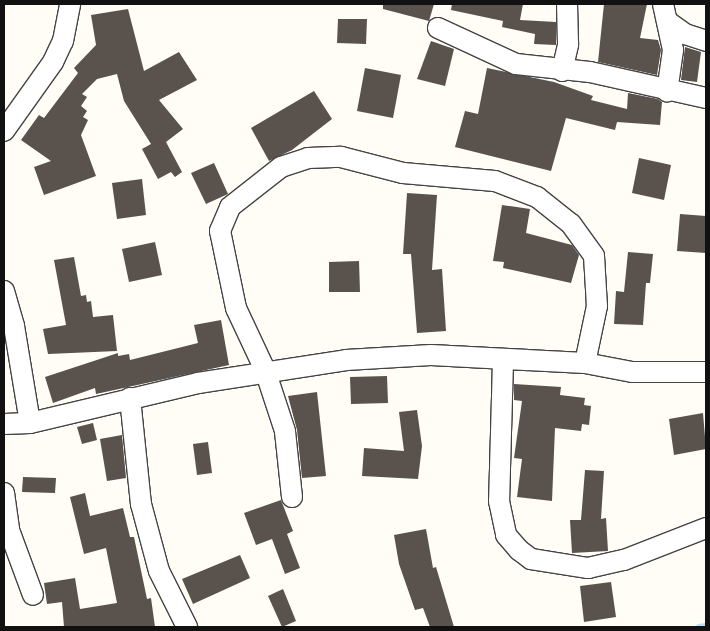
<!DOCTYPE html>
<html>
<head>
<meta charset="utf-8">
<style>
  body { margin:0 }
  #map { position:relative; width:710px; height:631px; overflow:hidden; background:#fffdf5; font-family:"Roboto Serif",serif }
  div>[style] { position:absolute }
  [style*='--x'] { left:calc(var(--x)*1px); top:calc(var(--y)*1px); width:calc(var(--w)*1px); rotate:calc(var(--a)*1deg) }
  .stream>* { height:5.5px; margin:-2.75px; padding:0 2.75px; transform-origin:2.75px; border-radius:2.75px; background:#b9e0f7 }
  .building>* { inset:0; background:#5a524d }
  .roads { filter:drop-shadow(1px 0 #444) drop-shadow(-1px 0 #444) drop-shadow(0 1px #444) drop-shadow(0 -1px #444) }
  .minor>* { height:20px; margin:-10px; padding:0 10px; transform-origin:10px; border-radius:10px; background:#fff }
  span { translate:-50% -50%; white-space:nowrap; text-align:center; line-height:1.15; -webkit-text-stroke:5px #fff; paint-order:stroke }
  .frame { position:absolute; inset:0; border:5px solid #111; pointer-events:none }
</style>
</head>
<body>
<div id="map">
  <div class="stream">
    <i style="--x:699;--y:627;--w:7;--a:-8"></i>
  </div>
  <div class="building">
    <i style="clip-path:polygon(383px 4px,434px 4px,429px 21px,383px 9px)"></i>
    <i style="clip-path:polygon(452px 4px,523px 4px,520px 20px,556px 22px,556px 45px,534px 44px,535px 34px,502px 27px,503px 21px,451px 10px)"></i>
    <i style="clip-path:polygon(604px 4px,647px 4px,640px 38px,658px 40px,661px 50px,657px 75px,598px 62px)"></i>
    <i style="clip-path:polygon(128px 9px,144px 71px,179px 52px,197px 80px,159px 100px,183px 129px,166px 142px,182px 172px,175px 177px,171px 172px,158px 179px,142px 149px,151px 144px,124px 101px,117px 74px,97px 79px,82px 94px,87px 97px,81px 106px,87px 111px,83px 117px,88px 120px,81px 135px,96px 176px,44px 195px,34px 167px,51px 161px,21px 140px,39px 115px,44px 118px,78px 73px,74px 68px,96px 45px,91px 15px)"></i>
    <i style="clip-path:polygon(338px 19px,367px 19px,366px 44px,337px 43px)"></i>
    <i style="clip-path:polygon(431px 41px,454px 49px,445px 86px,417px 79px)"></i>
    <i style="clip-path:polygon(685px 47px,701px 52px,697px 82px,681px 80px)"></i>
    <i style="clip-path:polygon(365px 68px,401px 75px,393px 118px,357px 111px)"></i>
    <i style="clip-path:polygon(487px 68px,554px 82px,593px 96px,591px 100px,627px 109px,628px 93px,658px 99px,662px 102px,660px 125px,617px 122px,615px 130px,566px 118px,551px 171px,455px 147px,465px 111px,478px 114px)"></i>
    <i style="clip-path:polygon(314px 91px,332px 119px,292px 150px,269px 161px,251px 128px)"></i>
    <i style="clip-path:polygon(639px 158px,671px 165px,664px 200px,632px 193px)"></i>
    <i style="clip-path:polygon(214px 163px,228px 194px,206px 204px,191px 173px)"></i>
    <i style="clip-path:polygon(142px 179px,146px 215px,117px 219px,112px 183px)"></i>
    <i style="clip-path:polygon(407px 193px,437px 195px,432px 270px,442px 269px,446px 331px,417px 333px,411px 254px,403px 254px)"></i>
    <i style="clip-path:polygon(502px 205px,530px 209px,526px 233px,572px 245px,579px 255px,571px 283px,503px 268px,504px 262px,493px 261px)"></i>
    <i style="clip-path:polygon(680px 214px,706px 216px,706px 253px,677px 251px)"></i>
    <i style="clip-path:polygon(155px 242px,162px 275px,129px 282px,122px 249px)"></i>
    <i style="clip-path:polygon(628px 252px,653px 254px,650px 283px,646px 283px,643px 325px,614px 324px,616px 291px,624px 292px)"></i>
    <i style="clip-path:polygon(74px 257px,81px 296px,86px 295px,87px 302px,91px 301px,93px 317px,113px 315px,117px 351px,48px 354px,43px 329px,66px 325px,54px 260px)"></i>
    <i style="clip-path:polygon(359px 261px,360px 292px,329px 292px,329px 262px)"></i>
    <i style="clip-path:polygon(221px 320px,229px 365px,96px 394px,95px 388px,53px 403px,45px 377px,118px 353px,118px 356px,129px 354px,130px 360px,198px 343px,194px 325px)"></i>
    <i style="clip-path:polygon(387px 376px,388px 403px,351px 404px,350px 377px)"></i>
    <i style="clip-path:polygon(514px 384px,561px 387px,560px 395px,585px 398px,584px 405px,591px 406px,589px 425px,582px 424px,581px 431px,555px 428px,552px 501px,517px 497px,522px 459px,514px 458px,522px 401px,514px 400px)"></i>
    <i style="clip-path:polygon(317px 392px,326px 476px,302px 478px,297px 430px,288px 396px)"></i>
    <i style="clip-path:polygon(417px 410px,422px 446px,418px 479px,362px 476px,364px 448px,404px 451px,399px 412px)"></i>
    <i style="clip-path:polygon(703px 413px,706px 449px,674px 455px,669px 419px)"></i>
    <i style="clip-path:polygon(93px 423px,97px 440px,82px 444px,77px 427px)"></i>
    <i style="clip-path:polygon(122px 435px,126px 478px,107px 481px,100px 439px)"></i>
    <i style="clip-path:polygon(208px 442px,212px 473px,197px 475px,193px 444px)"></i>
    <i style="clip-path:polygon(585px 470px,604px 471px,601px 519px,606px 518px,608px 551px,572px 553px,570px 520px,581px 520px)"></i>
    <i style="clip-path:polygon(23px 477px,56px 478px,55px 493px,22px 492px)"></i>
    <i style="clip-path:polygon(85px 493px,90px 516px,123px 508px,130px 537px,134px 537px,147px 599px,151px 598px,155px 627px,64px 627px,62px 602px,47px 604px,44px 583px,75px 578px,80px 609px,117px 603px,106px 548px,84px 554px,70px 497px)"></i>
    <i style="clip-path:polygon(281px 500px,293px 531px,287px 534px,300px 568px,285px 574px,272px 539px,256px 545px,244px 513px)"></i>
    <i style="clip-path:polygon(426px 529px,433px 568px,436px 567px,454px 627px,430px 627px,423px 608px,415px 610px,399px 564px,394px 535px)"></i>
    <i style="clip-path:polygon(240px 555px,250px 578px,193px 604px,182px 579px)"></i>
    <i style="clip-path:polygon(611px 582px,616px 617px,584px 622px,580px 586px)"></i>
    <i style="clip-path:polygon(283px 589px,296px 621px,282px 627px,268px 596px)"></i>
  </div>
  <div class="roads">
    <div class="minor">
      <i style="--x:663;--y:4;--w:47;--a:77.7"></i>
      <i style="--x:673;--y:50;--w:42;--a:98.1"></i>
      <i style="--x:667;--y:21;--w:22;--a:36"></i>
      <i style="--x:685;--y:34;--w:22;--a:18"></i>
      <i style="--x:438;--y:28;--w:86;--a:24.8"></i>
      <i style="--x:516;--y:64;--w:74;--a:6.2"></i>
      <i style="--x:590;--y:72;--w:119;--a:12.6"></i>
      <i style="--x:562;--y:71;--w:28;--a:-77"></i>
      <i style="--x:568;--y:44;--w:40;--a:-91.4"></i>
      <i style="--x:4;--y:131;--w:85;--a:-54.6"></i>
      <i style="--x:53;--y:62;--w:23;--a:-65"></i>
      <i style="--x:63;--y:41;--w:38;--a:-79"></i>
      <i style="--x:4;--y:291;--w:36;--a:74"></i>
      <i style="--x:14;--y:326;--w:98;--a:80.6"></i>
      <i style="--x:503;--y:361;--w:140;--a:91.6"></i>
      <i style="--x:499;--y:501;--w:35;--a:78"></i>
      <i style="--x:506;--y:535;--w:20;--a:49"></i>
      <i style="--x:519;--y:550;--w:15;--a:37"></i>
      <i style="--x:531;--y:559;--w:58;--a:9"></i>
      <i style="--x:588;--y:568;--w:37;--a:-13"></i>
      <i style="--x:624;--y:560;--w:88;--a:-21.3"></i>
      <i style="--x:130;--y:398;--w:107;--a:84.1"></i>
      <i style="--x:141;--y:504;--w:69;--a:75"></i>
      <i style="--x:159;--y:571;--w:63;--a:63.4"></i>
      <i style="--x:4;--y:424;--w:26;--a:-2"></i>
      <i style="--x:30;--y:423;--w:173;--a:-13.4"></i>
      <i style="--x:198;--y:383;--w:150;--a:-8.8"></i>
      <i style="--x:346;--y:360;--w:85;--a:-3.4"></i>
      <i style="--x:431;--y:355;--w:154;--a:3"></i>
      <i style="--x:585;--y:363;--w:48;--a:10.8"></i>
      <i style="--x:632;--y:372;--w:74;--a:0"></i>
      <i style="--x:4;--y:493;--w:37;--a:82"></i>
      <i style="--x:9;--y:530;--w:69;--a:69.7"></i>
      <i style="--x:292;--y:497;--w:66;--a:-96.1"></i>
      <i style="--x:285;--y:431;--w:64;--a:-108.2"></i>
      <i style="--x:265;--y:370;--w:68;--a:-115.1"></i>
      <i style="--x:236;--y:308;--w:79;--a:-101.7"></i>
      <i style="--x:220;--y:231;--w:26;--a:-67"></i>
      <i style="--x:230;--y:207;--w:65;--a:-38.1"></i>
      <i style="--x:281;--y:167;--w:28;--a:-18"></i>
      <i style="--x:308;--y:158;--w:33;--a:-2"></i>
      <i style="--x:341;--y:157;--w:64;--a:14.5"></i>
      <i style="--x:403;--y:173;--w:92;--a:5"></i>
      <i style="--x:495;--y:181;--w:45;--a:20.9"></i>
      <i style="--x:537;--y:197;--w:43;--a:38.5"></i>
      <i style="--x:571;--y:224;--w:39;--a:54"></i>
      <i style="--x:594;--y:256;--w:50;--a:86.6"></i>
      <i style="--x:597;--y:306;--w:58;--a:101.9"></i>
    </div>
  </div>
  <div class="frame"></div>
</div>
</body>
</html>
